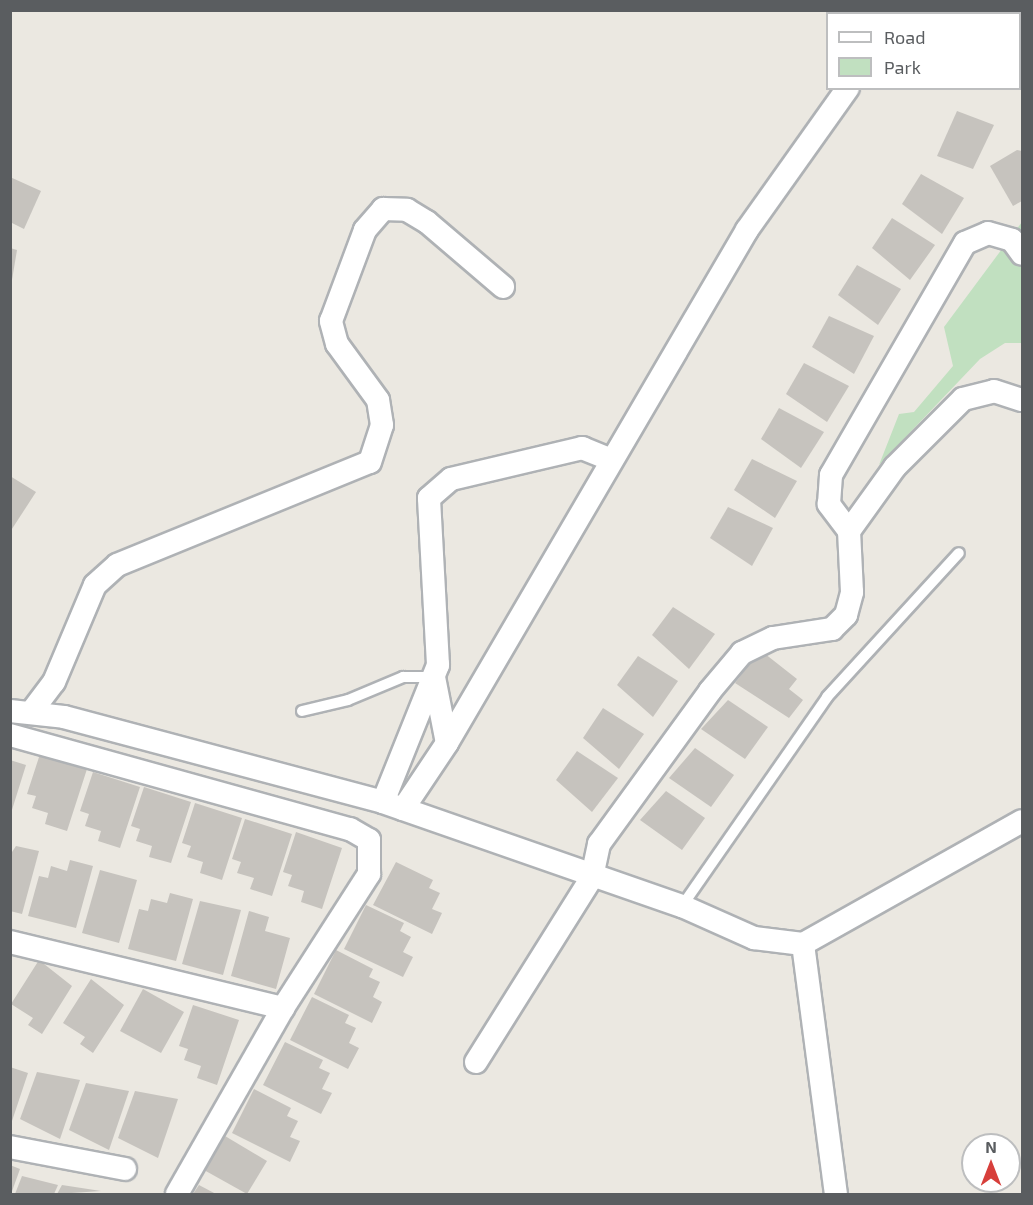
<!DOCTYPE html>
<html>
<head>
<meta charset="utf-8">
<style>
  body { margin:0 }
  #map { position:relative; width:1033px; height:1205px; overflow:hidden; background:#ebe8e1; font-family:"Exo 2",sans-serif }
  div>[style] { position:absolute }
  [style*='--x'] { left:calc(var(--x)*1px); top:calc(var(--y)*1px); width:calc(var(--w)*1px); rotate:calc(var(--a)*1deg) }
  .green>* { inset:0; background:#c1e0c0 }
  .building>* { inset:0; background:#c6c3be }
  .roads { filter:drop-shadow(2px 0 #afb2b5) drop-shadow(-2px 0 #afb2b5) drop-shadow(0 2px #afb2b5) drop-shadow(0 -2px #afb2b5) }
  .lane>* { height:10px; margin:-5px; padding:0 5px; transform-origin:5px; border-radius:5px; background:#fff }
  .street>* { height:22px; margin:-11px; padding:0 11px; transform-origin:11px; border-radius:11px; background:#fff }
  span { translate:-50% -50%; white-space:nowrap; text-align:center; line-height:1.15; -webkit-text-stroke:4.5px #fff; paint-order:stroke }
  .frame { position:absolute; inset:0; border:12px solid #5a5d60; pointer-events:none }
  .legend { position:absolute; left:826px; top:12px; width:195px; height:78px; box-sizing:border-box; background:#fff; border:2px solid #bdbebf; margin:0; padding:8px 10px; list-style:none; font-size:18px; color:#5a5d60 }
  .legend li { display:flex; align-items:center; gap:12px; height:30px }
  .legend b { width:30px; border:2px solid #bdbebf }
  .north { position:absolute; left:961px; top:1133px; width:60px; height:60px; box-sizing:border-box; background:#fff; border:2px solid #bdbebf; border-radius:50%; rotate:0deg; font-size:16px; font-weight:700; line-height:24px; text-align:center; color:#5a5d60 }
  .north::after { content:''; display:block; margin:auto; width:21px; height:27px; background:#d73f3b; clip-path:polygon(50% 0,100% 100%,50% 72%,0 100%) }
</style>
</head>
<body>
<div id="map">
  <div class="green">
    <i style="clip-path:polygon(1022px 222px,1022px 343px,1005px 343px,980px 359px,879px 465px,899px 414px,914px 412px,953px 366px,944px 327px)"></i>
  </div>
  <div class="building">
    <i style="clip-path:polygon(957px 111px,994px 125px,973px 169px,937px 156px)"></i>
    <i style="clip-path:polygon(1017px 150px,1022px 151px,1022px 201px,1013px 206px,990px 166px)"></i>
    <i style="clip-path:polygon(921px 174px,964px 198px,942px 234px,902px 204px)"></i>
    <i style="clip-path:polygon(10px 177px,41px 191px,24px 229px,10px 222px)"></i>
    <i style="clip-path:polygon(892px 218px,935px 245px,910px 280px,872px 248px)"></i>
    <i style="clip-path:polygon(10px 248px,17px 250px,12px 280px,10px 280px)"></i>
    <i style="clip-path:polygon(857px 265px,901px 289px,878px 325px,838px 295px)"></i>
    <i style="clip-path:polygon(829px 316px,874px 336px,854px 374px,812px 347px)"></i>
    <i style="clip-path:polygon(804px 363px,849px 386px,827px 422px,786px 394px)"></i>
    <i style="clip-path:polygon(779px 408px,824px 432px,801px 468px,761px 439px)"></i>
    <i style="clip-path:polygon(752px 459px,797px 481px,775px 518px,734px 490px)"></i>
    <i style="clip-path:polygon(10px 476px,36px 492px,10px 532px)"></i>
    <i style="clip-path:polygon(728px 507px,773px 528px,752px 566px,710px 538px)"></i>
    <i style="clip-path:polygon(673px 607px,715px 634px,689px 669px,652px 635px)"></i>
    <i style="clip-path:polygon(760px 650px,797px 679px,789px 689px,803px 700px,789px 718px,735px 683px)"></i>
    <i style="clip-path:polygon(638px 656px,678px 681px,653px 717px,617px 685px)"></i>
    <i style="clip-path:polygon(728px 700px,768px 727px,745px 759px,701px 729px)"></i>
    <i style="clip-path:polygon(603px 708px,644px 734px,619px 769px,583px 738px)"></i>
    <i style="clip-path:polygon(695px 748px,734px 775px,711px 807px,669px 778px)"></i>
    <i style="clip-path:polygon(577px 751px,618px 778px,592px 812px,556px 780px)"></i>
    <i style="clip-path:polygon(40px 754px,87px 769px,67px 831px,45px 824px,48px 813px,32px 808px,36px 796px,27px 794px)"></i>
    <i style="clip-path:polygon(10px 760px,26px 765px,11px 813px,10px 813px)"></i>
    <i style="clip-path:polygon(93px 772px,140px 787px,120px 848px,98px 841px,101px 831px,85px 826px,89px 814px,80px 811px)"></i>
    <i style="clip-path:polygon(144px 787px,191px 802px,171px 863px,149px 857px,152px 846px,136px 841px,140px 829px,131px 826px)"></i>
    <i style="clip-path:polygon(666px 791px,705px 818px,682px 850px,640px 820px)"></i>
    <i style="clip-path:polygon(195px 803px,242px 818px,222px 880px,200px 873px,203px 862px,187px 857px,191px 846px,182px 843px)"></i>
    <i style="clip-path:polygon(245px 819px,292px 834px,272px 896px,250px 889px,254px 878px,237px 873px,241px 862px,232px 859px)"></i>
    <i style="clip-path:polygon(296px 832px,342px 848px,322px 909px,301px 902px,304px 891px,288px 886px,292px 875px,283px 872px)"></i>
    <i style="clip-path:polygon(16px 846px,39px 851px,22px 914px,10px 911px,10px 855px)"></i>
    <i style="clip-path:polygon(70px 860px,93px 866px,76px 928px,28px 916px,39px 876px,48px 878px,51px 866px,67px 871px)"></i>
    <i style="clip-path:polygon(396px 862px,433px 880px,429px 888px,440px 893px,432px 909px,442px 913px,432px 934px,373px 905px)"></i>
    <i style="clip-path:polygon(100px 870px,137px 880px,119px 943px,82px 933px)"></i>
    <i style="clip-path:polygon(170px 893px,193px 899px,176px 961px,128px 949px,139px 909px,148px 911px,151px 899px,167px 903px)"></i>
    <i style="clip-path:polygon(200px 901px,241px 910px,223px 975px,182px 964px)"></i>
    <i style="clip-path:polygon(366px 905px,404px 923px,400px 931px,411px 937px,403px 952px,413px 957px,403px 977px,344px 949px)"></i>
    <i style="clip-path:polygon(249px 911px,269px 917px,265px 931px,290px 938px,276px 989px,231px 976px)"></i>
    <i style="clip-path:polygon(336px 950px,373px 969px,369px 977px,380px 982px,373px 997px,382px 1002px,372px 1023px,314px 994px)"></i>
    <i style="clip-path:polygon(39px 960px,72px 986px,42px 1034px,28px 1025px,33px 1018px,11px 1004px)"></i>
    <i style="clip-path:polygon(91px 979px,124px 1005px,93px 1053px,80px 1044px,85px 1037px,63px 1023px)"></i>
    <i style="clip-path:polygon(143px 989px,184px 1012px,161px 1053px,120px 1031px)"></i>
    <i style="clip-path:polygon(312px 997px,349px 1015px,345px 1023px,356px 1028px,349px 1043px,359px 1048px,348px 1069px,290px 1040px)"></i>
    <i style="clip-path:polygon(193px 1005px,239px 1020px,217px 1085px,197px 1078px,201px 1066px,184px 1060px,188px 1049px,179px 1046px)"></i>
    <i style="clip-path:polygon(285px 1042px,323px 1060px,319px 1068px,330px 1073px,322px 1089px,332px 1093px,321px 1114px,263px 1085px)"></i>
    <i style="clip-path:polygon(10px 1067px,28px 1073px,11px 1124px,10px 1124px)"></i>
    <i style="clip-path:polygon(37px 1072px,80px 1080px,60px 1139px,20px 1119px)"></i>
    <i style="clip-path:polygon(86px 1083px,129px 1091px,109px 1150px,69px 1130px)"></i>
    <i style="clip-path:polygon(254px 1089px,291px 1108px,287px 1116px,298px 1121px,290px 1137px,300px 1141px,290px 1162px,232px 1133px)"></i>
    <i style="clip-path:polygon(135px 1091px,178px 1099px,158px 1158px,118px 1138px)"></i>
    <i style="clip-path:polygon(225px 1136px,267px 1161px,247px 1194px,204px 1170px)"></i>
    <i style="clip-path:polygon(10px 1165px,20px 1169px,11px 1194px,10px 1194px)"></i>
    <i style="clip-path:polygon(22px 1176px,58px 1185px,54px 1194px,15px 1194px)"></i>
    <i style="clip-path:polygon(62px 1185px,101px 1191px,57px 1194px)"></i>
    <i style="clip-path:polygon(199px 1185px,216px 1194px,193px 1194px)"></i>
  </div>
  <div class="roads">
    <div class="lane">
      <i style="--x:302;--y:711;--w:47;--a:-13.4"></i>
      <i style="--x:348;--y:700;--w:60;--a:-22.7"></i>
      <i style="--x:403;--y:677;--w:31;--a:0"></i>
      <i style="--x:682;--y:906;--w:254;--a:-55.2"></i>
      <i style="--x:827;--y:697;--w:195;--a:-47.5"></i>
    </div>
    <div class="street">
      <i style="--x:849;--y:531;--w:79;--a:-54.3"></i>
      <i style="--x:895;--y:467;--w:96;--a:-45"></i>
      <i style="--x:963;--y:399;--w:32;--a:-14"></i>
      <i style="--x:994;--y:391;--w:29;--a:18"></i>
      <i style="--x:434;--y:677;--w:67;--a:78.9"></i>
      <i style="--x:10;--y:711;--w:54;--a:6.3"></i>
      <i style="--x:64;--y:717;--w:330;--a:14.9"></i>
      <i style="--x:383;--y:802;--w:317;--a:19.2"></i>
      <i style="--x:682;--y:906;--w:79;--a:24"></i>
      <i style="--x:754;--y:938;--w:49;--a:7"></i>
      <i style="--x:803;--y:944;--w:251;--a:-29.3"></i>
      <i style="--x:32;--y:711;--w:36;--a:-53"></i>
      <i style="--x:54;--y:682;--w:105;--a:-67.1"></i>
      <i style="--x:95;--y:585;--w:30;--a:-42"></i>
      <i style="--x:117;--y:565;--w:273;--a:-22.2"></i>
      <i style="--x:370;--y:462;--w:39;--a:-72"></i>
      <i style="--x:382;--y:425;--w:25;--a:-99"></i>
      <i style="--x:378;--y:400;--w:69;--a:-126.2"></i>
      <i style="--x:337;--y:344;--w:24;--a:-105"></i>
      <i style="--x:331;--y:321;--w:97;--a:-69.5"></i>
      <i style="--x:365;--y:230;--w:28;--a:-49"></i>
      <i style="--x:383;--y:209;--w:24;--a:2"></i>
      <i style="--x:407;--y:210;--w:23;--a:31"></i>
      <i style="--x:427;--y:222;--w:100;--a:40.5"></i>
      <i style="--x:10;--y:735;--w:353;--a:15.5"></i>
      <i style="--x:350;--y:829;--w:22;--a:30"></i>
      <i style="--x:369;--y:840;--w:34;--a:90"></i>
      <i style="--x:369;--y:874;--w:159;--a:122.7"></i>
      <i style="--x:283;--y:1008;--w:214;--a:119.7"></i>
      <i style="--x:383;--y:802;--w:148;--a:-68.1"></i>
      <i style="--x:438;--y:665;--w:167;--a:-93.1"></i>
      <i style="--x:429;--y:498;--w:29;--a:-41"></i>
      <i style="--x:451;--y:479;--w:135;--a:-13.3"></i>
      <i style="--x:582;--y:448;--w:29;--a:22"></i>
      <i style="--x:403;--y:809;--w:79;--a:-56.3"></i>
      <i style="--x:447;--y:743;--w:594;--a:-59.68"></i>
      <i style="--x:747;--y:230;--w:174;--a:-54.6"></i>
      <i style="--x:10;--y:942;--w:281;--a:13.6"></i>
      <i style="--x:803;--y:944;--w:252;--a:82.5"></i>
      <i style="--x:476;--y:1062;--w:218;--a:-57.9"></i>
      <i style="--x:592;--y:877;--w:34;--a:-78"></i>
      <i style="--x:599;--y:844;--w:189;--a:-54"></i>
      <i style="--x:710;--y:691;--w:50;--a:-49.9"></i>
      <i style="--x:742;--y:653;--w:34;--a:-26"></i>
      <i style="--x:773;--y:638;--w:60;--a:-8.7"></i>
      <i style="--x:832;--y:629;--w:20;--a:-45"></i>
      <i style="--x:846;--y:615;--w:24;--a:-75"></i>
      <i style="--x:852;--y:592;--w:61;--a:-92.8"></i>
      <i style="--x:849;--y:531;--w:34;--a:-127"></i>
      <i style="--x:829;--y:504;--w:29;--a:-86"></i>
      <i style="--x:831;--y:475;--w:268;--a:-60"></i>
      <i style="--x:965;--y:243;--w:25;--a:-23"></i>
      <i style="--x:988;--y:233;--w:25;--a:16"></i>
      <i style="--x:1012;--y:240;--w:17;--a:54"></i>
      <i style="--x:10;--y:1147;--w:117;--a:10.8"></i>
    </div>
  </div>
  <div class="frame"></div>
  <ul class="legend">
  <li><b style="height:8px;background:#fff"></b>Road</li>
  <li><b style="height:16px;background:#c1e0c0"></b>Park</li>
  </ul>
  <div class="north">N</div>
</div>
</body>
</html>
